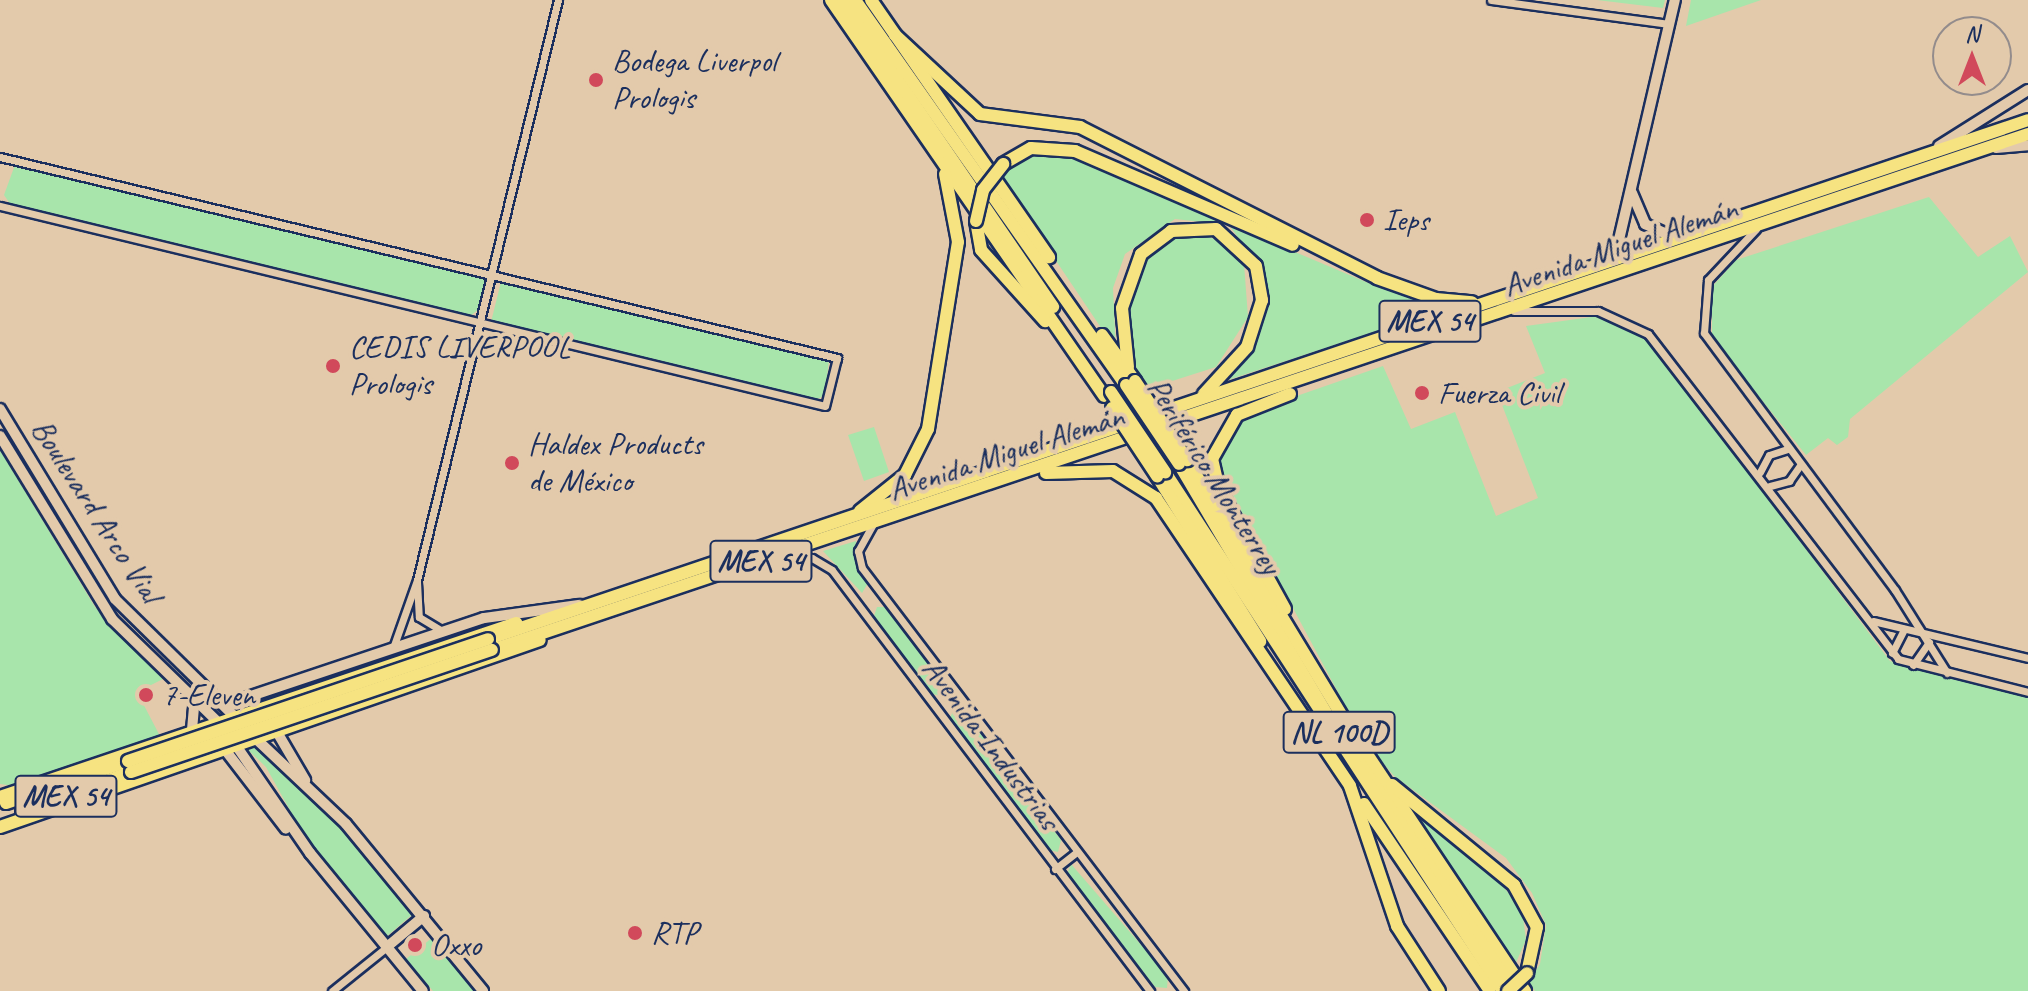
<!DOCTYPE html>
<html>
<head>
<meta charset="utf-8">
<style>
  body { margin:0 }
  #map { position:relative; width:2028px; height:991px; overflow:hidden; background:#e3caab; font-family:Caveat,sans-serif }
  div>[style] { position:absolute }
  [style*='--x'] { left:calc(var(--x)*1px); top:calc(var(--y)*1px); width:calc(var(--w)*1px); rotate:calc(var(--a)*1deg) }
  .green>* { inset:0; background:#a8e5ab }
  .roads { filter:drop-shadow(2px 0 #1b2f5e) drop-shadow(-2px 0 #1b2f5e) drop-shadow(0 2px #1b2f5e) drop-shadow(0 -2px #1b2f5e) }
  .street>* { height:7px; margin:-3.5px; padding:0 3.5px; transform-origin:3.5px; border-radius:3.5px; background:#e3caab }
  .secondary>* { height:10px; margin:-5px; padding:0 5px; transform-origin:5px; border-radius:5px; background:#e3caab }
  .highway>* { height:12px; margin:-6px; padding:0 6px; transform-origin:6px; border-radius:6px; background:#f6e381 }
  .bridges { filter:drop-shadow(2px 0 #1b2f5e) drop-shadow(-2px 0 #1b2f5e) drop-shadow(0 2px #1b2f5e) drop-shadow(0 -2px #1b2f5e) }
  .highway-bridge>* { height:12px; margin:-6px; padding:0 6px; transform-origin:6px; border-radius:6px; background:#f6e381 }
  .dots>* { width:22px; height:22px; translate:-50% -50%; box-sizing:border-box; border:4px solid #e3caab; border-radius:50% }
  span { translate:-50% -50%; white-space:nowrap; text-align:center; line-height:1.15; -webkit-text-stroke:8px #e3caab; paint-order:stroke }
  .shield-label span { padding:2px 6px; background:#e3caab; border:2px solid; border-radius:6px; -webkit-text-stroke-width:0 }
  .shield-label { font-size:30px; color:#1b2f5e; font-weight:700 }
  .poi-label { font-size:32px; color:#1b2f5e }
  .left { translate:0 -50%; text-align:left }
  .street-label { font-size:32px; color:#1b2f5e }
  .north { position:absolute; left:1932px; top:16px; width:80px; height:80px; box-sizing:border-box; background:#e3caab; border:2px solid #938c8c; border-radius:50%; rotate:0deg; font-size:22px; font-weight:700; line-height:32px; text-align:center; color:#1b2f5e }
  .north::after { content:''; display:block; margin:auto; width:28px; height:36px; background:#d1495b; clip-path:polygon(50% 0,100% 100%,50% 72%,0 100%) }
</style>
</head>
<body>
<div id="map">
  <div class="green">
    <i style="clip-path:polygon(1597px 0,1665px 0,1663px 8px)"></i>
    <i style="clip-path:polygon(1691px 0,1761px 0,1686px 26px)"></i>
    <i style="clip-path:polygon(1043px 152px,1066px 155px,1373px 285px,1456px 305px,1219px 383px,1259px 335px,1266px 276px,1229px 225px,1175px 219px,1125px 254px,1113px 288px,1116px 350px,999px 176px,1023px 157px)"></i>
    <i style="clip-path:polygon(16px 162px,486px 278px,479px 309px,469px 317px,13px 208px,4px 195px)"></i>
    <i style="clip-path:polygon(1929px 197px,1978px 257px,2010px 236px,2028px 272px,1850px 419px,1848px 437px,1837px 445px,1828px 438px,1806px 455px,1712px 338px,1712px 287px,1736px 260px)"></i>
    <i style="clip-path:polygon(1200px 233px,1233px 247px,1244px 264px,1248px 317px,1216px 367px,1144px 390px,1128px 344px,1126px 305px,1149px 249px,1172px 236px)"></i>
    <i style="clip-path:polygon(501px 282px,829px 360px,825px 395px,814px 401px,491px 322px)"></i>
    <i style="clip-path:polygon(1599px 316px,1632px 326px,1657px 351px,1890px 661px,2028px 696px,2028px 991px,1535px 991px,1529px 982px,1540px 964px,1546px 925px,1532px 893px,1506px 858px,1394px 776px,1364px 741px,1224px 479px,1218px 457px,1242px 415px,1383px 366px,1411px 429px,1455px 412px,1496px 516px,1538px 498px,1497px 392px,1545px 373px,1526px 326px)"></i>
    <i style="clip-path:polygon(874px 427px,889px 472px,864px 481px,848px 435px)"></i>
    <i style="clip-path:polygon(0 450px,95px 607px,165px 678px,137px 692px,160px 736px,14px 786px,0 784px)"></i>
    <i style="clip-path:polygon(856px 541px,855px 561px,868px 583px,862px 593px,823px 551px)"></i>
    <i style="clip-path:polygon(877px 607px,885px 607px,944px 684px,942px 696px,932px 694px,874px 616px)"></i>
    <i style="clip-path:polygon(954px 709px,962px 709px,1061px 840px,1058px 852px,1048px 850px,950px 718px)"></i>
    <i style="clip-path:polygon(253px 744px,344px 831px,413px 914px,387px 936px,307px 841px,266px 767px,246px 748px)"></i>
    <i style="clip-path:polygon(1393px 793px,1490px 871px,1522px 909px,1526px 940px,1514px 967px)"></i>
    <i style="clip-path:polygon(1071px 864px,1168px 976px,1167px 988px,1155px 987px,1067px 874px)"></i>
    <i style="clip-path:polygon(433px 937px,477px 991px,433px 991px,406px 959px)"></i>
  </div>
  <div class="roads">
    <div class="street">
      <i style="--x:1491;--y:0;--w:180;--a:7.7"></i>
      <i style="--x:0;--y:157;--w:861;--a:13.5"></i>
      <i style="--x:837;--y:358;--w:49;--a:104"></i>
      <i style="--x:825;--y:406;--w:849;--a:-166.37"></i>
      <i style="--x:1756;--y:229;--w:70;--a:133.3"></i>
      <i style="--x:1708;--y:280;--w:53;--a:94.3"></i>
      <i style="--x:1704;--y:333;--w:320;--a:53.4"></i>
      <i style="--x:1895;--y:590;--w:98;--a:57.9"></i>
      <i style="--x:1514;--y:311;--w:84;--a:0"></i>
      <i style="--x:1598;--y:311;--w:55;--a:24.7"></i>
      <i style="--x:1648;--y:334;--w:410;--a:52.4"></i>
      <i style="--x:1898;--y:659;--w:134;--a:14.2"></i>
      <i style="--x:1760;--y:472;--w:19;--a:-62"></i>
      <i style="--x:1769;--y:455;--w:19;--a:-18"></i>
      <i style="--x:1770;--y:486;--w:20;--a:-15"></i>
      <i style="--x:1789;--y:481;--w:19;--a:-55"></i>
      <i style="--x:873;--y:524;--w:31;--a:119"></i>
      <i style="--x:858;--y:551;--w:17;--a:77"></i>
      <i style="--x:862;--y:568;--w:532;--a:52.72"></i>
      <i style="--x:780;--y:556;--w:32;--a:4"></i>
      <i style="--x:812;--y:558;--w:23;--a:31"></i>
      <i style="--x:832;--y:570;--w:528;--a:52.93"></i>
      <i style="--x:417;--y:582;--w:35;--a:87"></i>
      <i style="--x:419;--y:617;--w:27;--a:31"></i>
      <i style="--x:1873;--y:621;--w:159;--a:13.4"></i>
      <i style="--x:393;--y:648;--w:72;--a:-70.6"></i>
      <i style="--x:417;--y:580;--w:597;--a:-76.34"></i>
      <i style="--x:1892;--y:653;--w:27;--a:-63"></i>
      <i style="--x:1913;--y:665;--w:28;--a:-55"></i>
      <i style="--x:1055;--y:869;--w:28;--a:-38"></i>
      <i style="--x:332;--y:991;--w:72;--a:-38.8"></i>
    </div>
    <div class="secondary">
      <i style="--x:1939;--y:146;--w:105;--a:-32.2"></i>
      <i style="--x:1996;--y:148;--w:32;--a:-5"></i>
      <i style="--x:1632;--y:193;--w:34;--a:67"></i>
      <i style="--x:1645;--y:224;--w:31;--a:25"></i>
      <i style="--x:1602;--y:261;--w:23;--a:-47"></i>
      <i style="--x:1618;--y:244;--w:251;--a:-76.9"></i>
      <i style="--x:0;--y:409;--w:222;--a:58.8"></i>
      <i style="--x:115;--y:599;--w:177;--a:44.5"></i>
      <i style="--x:0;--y:436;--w:215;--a:58.5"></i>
      <i style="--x:112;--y:619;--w:156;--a:44.2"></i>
      <i style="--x:224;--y:705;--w:274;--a:-18.5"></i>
      <i style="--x:484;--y:618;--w:96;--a:-7.8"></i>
      <i style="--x:192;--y:730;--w:33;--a:-85"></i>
      <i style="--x:277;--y:732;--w:56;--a:59.7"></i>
      <i style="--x:252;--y:735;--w:129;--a:43.4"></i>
      <i style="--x:346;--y:824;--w:216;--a:50.6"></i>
      <i style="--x:233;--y:741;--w:136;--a:55.5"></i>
      <i style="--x:310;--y:853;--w:178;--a:50.7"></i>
      <i style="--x:226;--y:751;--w:98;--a:52.4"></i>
      <i style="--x:388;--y:946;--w:47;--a:-39.8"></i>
    </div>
    <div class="highway">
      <i style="--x:831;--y:0;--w:481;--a:55.4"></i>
      <i style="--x:843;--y:0;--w:372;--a:55.6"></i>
      <i style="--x:855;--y:0;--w:471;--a:54.9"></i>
      <i style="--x:871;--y:0;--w:313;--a:55.3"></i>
      <i style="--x:895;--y:35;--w:116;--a:42.9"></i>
      <i style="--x:980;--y:114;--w:101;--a:7.4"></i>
      <i style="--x:1080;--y:127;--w:333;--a:26.9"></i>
      <i style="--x:1377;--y:278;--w:63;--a:19.6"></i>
      <i style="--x:1436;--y:299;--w:36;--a:5"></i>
      <i style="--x:1003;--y:164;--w:32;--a:-30"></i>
      <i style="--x:1031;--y:148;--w:44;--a:3.9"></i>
      <i style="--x:1075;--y:151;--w:237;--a:23.3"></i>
      <i style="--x:976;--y:221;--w:29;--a:80"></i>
      <i style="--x:981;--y:250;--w:96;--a:48"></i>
      <i style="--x:1102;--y:335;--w:57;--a:54.3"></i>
      <i style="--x:1128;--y:367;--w:59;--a:-95.8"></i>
      <i style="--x:1122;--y:308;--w:57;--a:-70.6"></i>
      <i style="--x:1141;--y:254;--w:38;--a:-37"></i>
      <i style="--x:1171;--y:231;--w:45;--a:-2.5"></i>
      <i style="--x:1216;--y:229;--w:54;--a:42.8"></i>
      <i style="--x:1256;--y:266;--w:35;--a:80"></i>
      <i style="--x:1262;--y:300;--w:49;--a:107.7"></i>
      <i style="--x:1247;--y:347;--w:64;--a:132.5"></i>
      <i style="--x:1187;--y:460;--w:309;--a:58.8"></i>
      <i style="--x:1347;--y:724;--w:321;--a:56.3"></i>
      <i style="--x:1179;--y:464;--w:296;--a:59.4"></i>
      <i style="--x:1330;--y:719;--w:328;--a:55.9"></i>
      <i style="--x:1165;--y:472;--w:619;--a:56.93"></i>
      <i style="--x:1046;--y:473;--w:67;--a:-1.7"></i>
      <i style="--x:1113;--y:471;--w:51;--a:32.1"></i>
      <i style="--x:1156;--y:498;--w:347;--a:56"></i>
      <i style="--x:1350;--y:786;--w:148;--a:71.4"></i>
      <i style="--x:1397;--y:926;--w:77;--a:57.1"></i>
      <i style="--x:1157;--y:476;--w:195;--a:58"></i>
      <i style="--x:860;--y:511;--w:58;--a:-38.7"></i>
      <i style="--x:905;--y:475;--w:51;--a:-63.4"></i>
      <i style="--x:928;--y:429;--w:189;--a:-80.9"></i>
      <i style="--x:958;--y:242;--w:69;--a:-100.8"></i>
      <i style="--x:1285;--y:609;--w:137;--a:-118.8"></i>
      <i style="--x:1219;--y:489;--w:31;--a:-103"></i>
      <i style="--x:1212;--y:459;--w:51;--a:-60.4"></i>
      <i style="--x:1237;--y:415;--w:57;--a:-21.6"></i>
      <i style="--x:488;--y:639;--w:1625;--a:-18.62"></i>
      <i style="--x:492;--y:650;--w:1620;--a:-18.57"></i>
      <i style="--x:1392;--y:785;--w:158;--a:39.3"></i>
      <i style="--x:1514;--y:885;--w:48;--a:61.3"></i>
      <i style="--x:1537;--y:927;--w:47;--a:102.3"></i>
      <i style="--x:0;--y:797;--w:545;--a:-18.63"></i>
      <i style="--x:6;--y:803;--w:129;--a:-19"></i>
      <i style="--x:1364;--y:804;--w:225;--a:56"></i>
      <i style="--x:22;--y:812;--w:116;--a:-20.2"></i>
      <i style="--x:0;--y:827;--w:571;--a:-19.1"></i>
    </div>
  </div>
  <div class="bridges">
    <div class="highway-bridge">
      <i style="--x:976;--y:221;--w:32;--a:-77"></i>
      <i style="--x:983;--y:190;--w:33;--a:-52"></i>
      <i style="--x:1135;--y:381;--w:95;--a:56.6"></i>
      <i style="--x:1126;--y:385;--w:95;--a:56.1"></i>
      <i style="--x:1111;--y:392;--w:97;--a:56"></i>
      <i style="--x:1112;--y:408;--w:82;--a:56.5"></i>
      <i style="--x:128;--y:761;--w:380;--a:-18.7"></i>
      <i style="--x:131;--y:772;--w:381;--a:-18.7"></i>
      <i style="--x:1508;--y:991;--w:26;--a:-43"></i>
    </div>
  </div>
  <div class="dots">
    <i style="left:596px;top:80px;background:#d1495b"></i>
    <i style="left:1367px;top:220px;background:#d1495b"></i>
    <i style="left:333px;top:366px;background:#d1495b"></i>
    <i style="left:1422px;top:393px;background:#d1495b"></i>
    <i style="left:512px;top:463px;background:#d1495b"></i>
    <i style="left:146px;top:695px;background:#d1495b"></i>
    <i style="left:635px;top:933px;background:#d1495b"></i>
    <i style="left:415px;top:945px;background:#d1495b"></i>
  </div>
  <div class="shield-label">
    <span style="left:1430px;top:321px">MEX 54</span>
    <span style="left:761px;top:561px">MEX 54</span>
    <span style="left:1339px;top:732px">NL 100D</span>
    <span style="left:66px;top:796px">MEX 54</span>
  </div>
  <div class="poi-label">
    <span class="left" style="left:612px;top:80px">Bodega Liverpol<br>Prologis</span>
    <span class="left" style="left:1383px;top:220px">Ieps</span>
    <span class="left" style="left:349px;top:366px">CEDIS LIVERPOOL<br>Prologis</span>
    <span class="left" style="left:1438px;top:393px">Fuerza Civil</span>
    <span class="left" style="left:528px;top:463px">Haldex Products<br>de México</span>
    <span class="left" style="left:162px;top:695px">7-Eleven</span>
    <span class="left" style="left:651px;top:933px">RTP</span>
    <span class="left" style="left:431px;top:945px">Oxxo</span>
  </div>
  <div class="street-label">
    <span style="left:1620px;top:247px;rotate:-19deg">Avenida Miguel Alemán</span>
    <span style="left:1006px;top:453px;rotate:-18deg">Avenida Miguel Alemán</span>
    <span style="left:1214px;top:476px;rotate:58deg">Periférico Monterrey</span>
    <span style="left:96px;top:511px;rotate:57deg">Boulevard Arco Vial</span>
    <span style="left:991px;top:744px;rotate:53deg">Avenida Industrias</span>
  </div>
  <div class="north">N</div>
</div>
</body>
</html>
